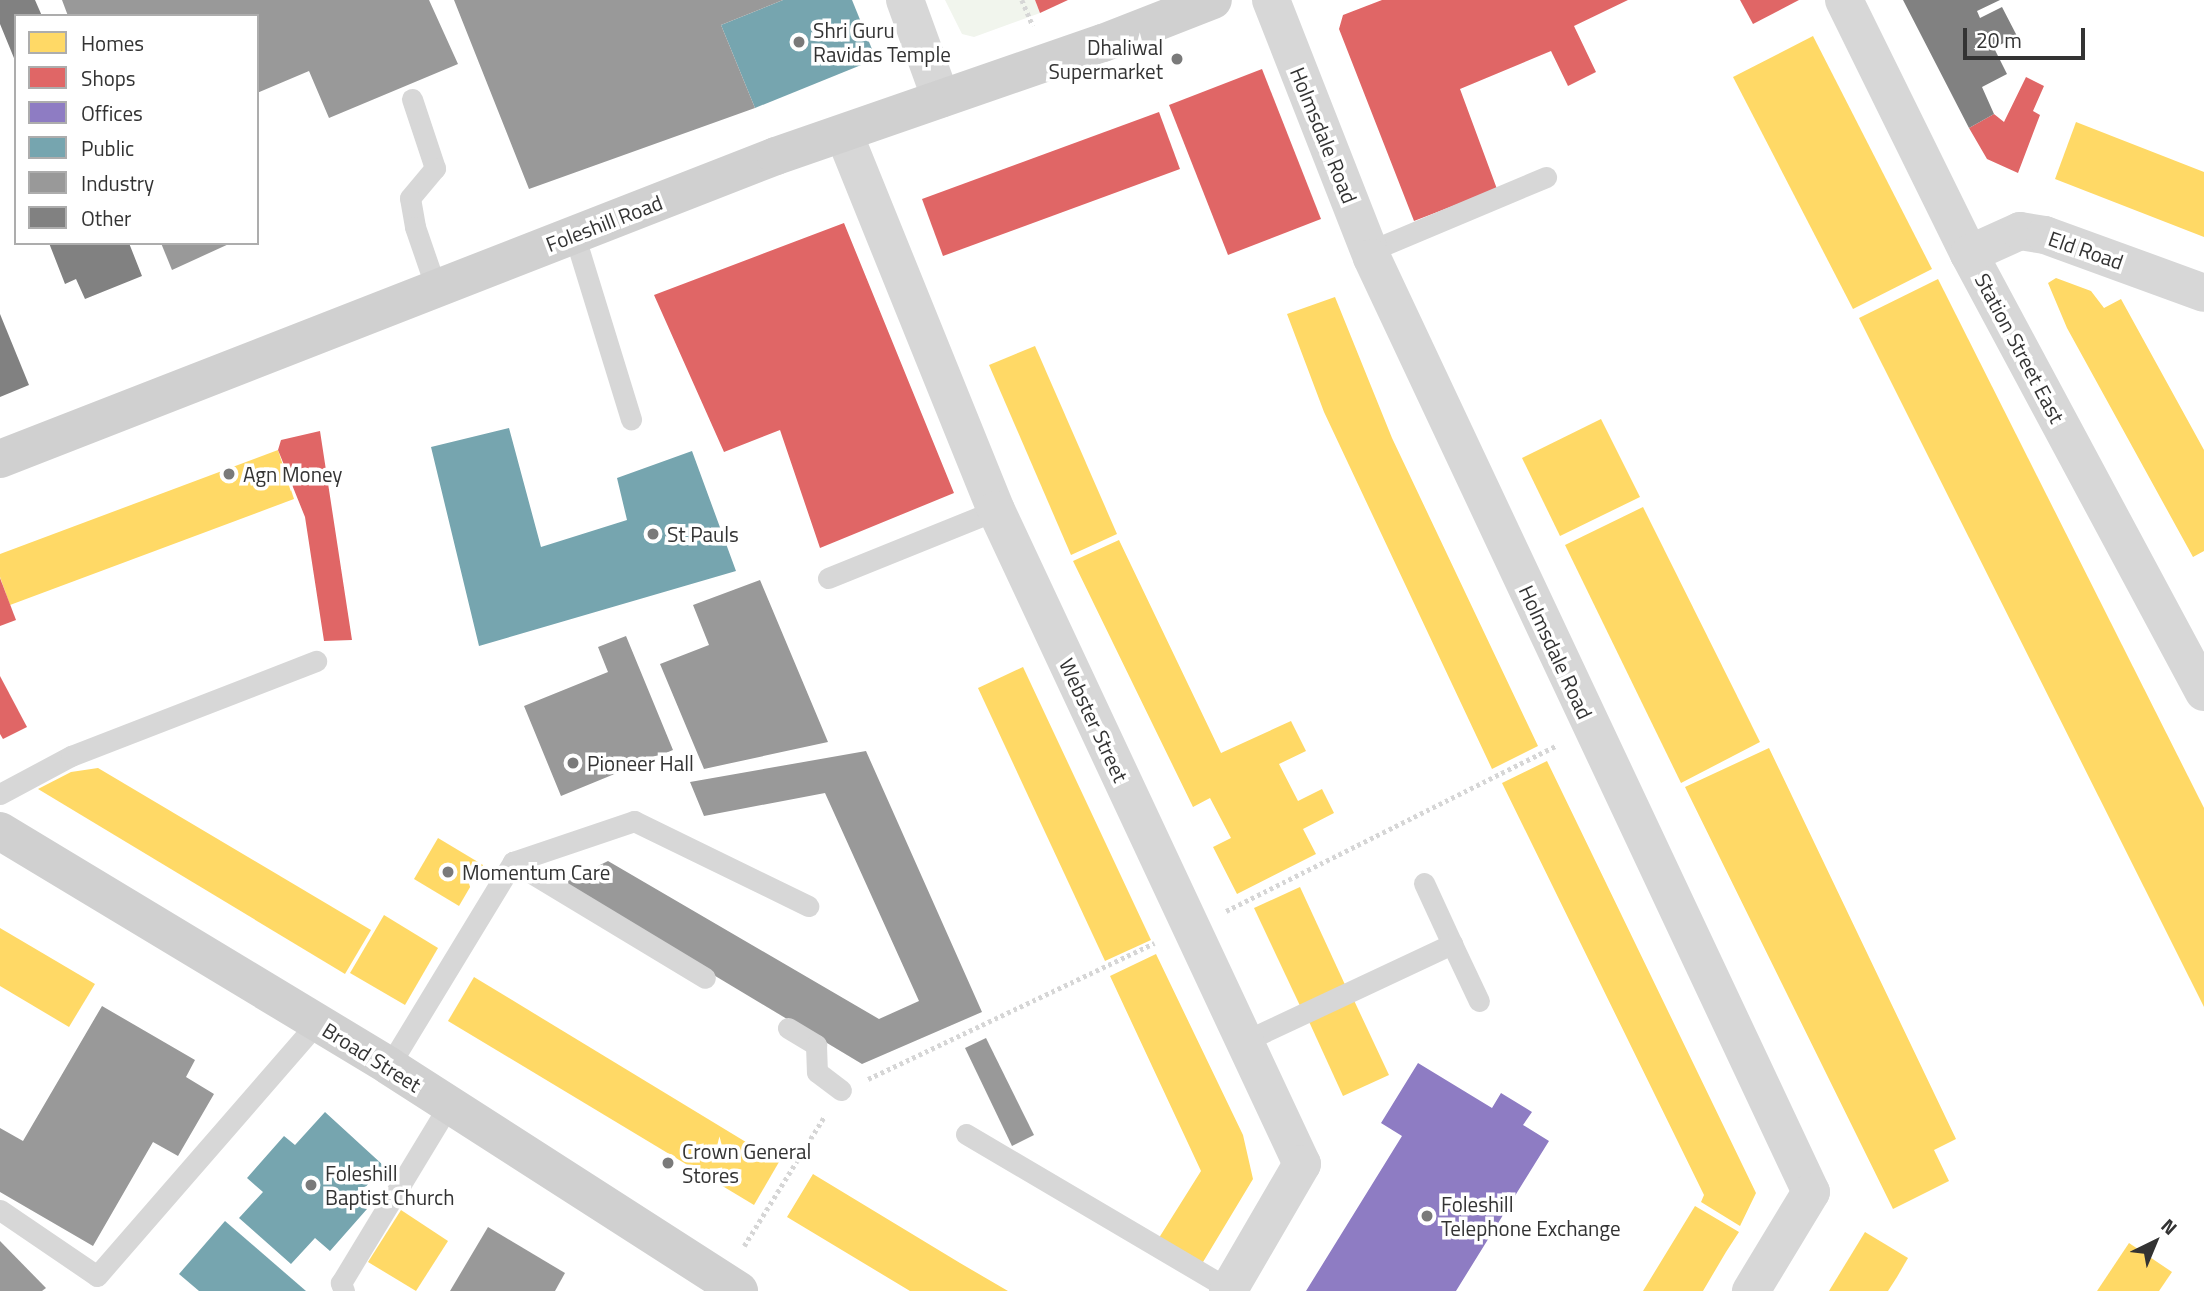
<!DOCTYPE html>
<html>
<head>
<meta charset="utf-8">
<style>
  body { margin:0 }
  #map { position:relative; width:2204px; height:1291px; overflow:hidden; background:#fff; font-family:"Titillium Web",sans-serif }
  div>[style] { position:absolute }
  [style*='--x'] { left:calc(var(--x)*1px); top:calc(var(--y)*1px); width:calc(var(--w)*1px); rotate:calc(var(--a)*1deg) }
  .green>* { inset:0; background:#f1f5ed }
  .homes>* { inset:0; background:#ffd966 }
  .shops>* { inset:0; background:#e06666 }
  .offices>* { inset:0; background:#8e7cc3 }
  .public>* { inset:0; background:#76a5af }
  .industry>* { inset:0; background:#999 }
  .building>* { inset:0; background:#818181 }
  .path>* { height:4.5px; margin-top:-2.25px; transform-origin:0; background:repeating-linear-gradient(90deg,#d6d6d6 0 3.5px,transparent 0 7px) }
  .lane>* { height:21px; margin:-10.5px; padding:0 10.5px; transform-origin:10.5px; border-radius:10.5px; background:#d7d7d7 }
  .street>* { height:38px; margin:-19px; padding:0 19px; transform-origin:19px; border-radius:19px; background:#d7d7d7 }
  .secondary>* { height:38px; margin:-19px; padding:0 19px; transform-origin:19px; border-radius:19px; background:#d0d0d0 }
  .dots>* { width:19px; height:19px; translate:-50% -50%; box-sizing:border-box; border:4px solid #fff; border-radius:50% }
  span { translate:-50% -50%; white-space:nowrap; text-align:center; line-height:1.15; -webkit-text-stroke:7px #fff; paint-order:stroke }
  .poi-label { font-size:21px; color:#333 }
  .left { translate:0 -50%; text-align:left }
  .right { translate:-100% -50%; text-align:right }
  .street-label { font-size:21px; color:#333 }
  .legend { position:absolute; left:14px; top:14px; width:245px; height:231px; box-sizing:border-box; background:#fff; border:2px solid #adadad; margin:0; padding:9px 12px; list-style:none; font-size:21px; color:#333 }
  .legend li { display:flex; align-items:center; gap:14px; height:35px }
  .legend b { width:35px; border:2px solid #adadad }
  .north { position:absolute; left:2120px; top:1207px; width:70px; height:70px; -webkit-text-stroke:5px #fff; paint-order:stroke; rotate:43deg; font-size:19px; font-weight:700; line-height:28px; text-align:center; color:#333 }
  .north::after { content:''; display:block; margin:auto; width:24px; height:32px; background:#333; clip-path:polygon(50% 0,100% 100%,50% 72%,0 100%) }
  .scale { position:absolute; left:1963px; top:28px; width:122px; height:32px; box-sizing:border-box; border:4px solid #333; border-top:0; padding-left:9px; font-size:21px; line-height:24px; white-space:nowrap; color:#333; -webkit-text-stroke:5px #fff; paint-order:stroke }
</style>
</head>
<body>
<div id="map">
  <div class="green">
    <i style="clip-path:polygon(945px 0,1035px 0,1040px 13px,974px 37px,962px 34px)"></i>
  </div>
  <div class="homes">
    <i style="clip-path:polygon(1813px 36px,1932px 269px,1853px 309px,1733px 77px)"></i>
    <i style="clip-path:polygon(2076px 122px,2204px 172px,2204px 237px,2055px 179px)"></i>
    <i style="clip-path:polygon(2056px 278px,2091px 291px,2104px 308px,2121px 299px,2204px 450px,2204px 551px,2193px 557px,2067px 328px,2048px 283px)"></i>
    <i style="clip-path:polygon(1938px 279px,2204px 808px,2204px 1007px,1859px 318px)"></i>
    <i style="clip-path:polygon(1335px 297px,1392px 438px,1538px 746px,1492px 769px,1324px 412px,1287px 314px)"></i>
    <i style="clip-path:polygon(1035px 346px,1117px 534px,1071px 555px,989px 365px)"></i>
    <i style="clip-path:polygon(1601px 419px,1640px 497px,1560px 536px,1522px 458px)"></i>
    <i style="clip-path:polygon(278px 450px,294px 499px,10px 605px,0 577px,0 554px)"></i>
    <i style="clip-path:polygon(1643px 507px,1760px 742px,1681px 783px,1565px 545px)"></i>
    <i style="clip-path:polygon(1119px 540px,1221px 753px,1291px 721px,1306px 751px,1279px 764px,1298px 801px,1322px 789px,1334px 813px,1303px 829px,1316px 854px,1237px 894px,1213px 847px,1231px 838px,1210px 798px,1193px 807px,1073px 561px)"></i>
    <i style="clip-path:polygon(1023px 667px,1151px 940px,1105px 961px,978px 688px)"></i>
    <i style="clip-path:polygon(1769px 748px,1956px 1139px,1934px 1150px,1949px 1181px,1893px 1209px,1685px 787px)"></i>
    <i style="clip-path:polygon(1547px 761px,1756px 1193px,1740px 1226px,1701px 1202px,1704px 1195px,1502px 783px)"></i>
    <i style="clip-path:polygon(98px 768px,371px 930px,345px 974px,38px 789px,71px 772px)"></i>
    <i style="clip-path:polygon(438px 838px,483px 865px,459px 906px,414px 879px)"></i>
    <i style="clip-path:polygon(1300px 887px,1347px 989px,1302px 1010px,1254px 908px)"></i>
    <i style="clip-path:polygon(384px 915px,438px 948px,405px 1005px,350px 973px)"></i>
    <i style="clip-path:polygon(0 928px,95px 984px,69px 1027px,0 986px)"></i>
    <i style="clip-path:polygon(1156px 954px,1243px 1135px,1253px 1179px,1200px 1267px,1157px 1241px,1201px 1171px,1110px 976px)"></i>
    <i style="clip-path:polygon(474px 977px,779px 1162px,754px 1205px,448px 1021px)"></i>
    <i style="clip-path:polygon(1351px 994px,1389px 1075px,1343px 1096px,1306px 1015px)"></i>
    <i style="clip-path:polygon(813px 1174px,960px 1263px,1008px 1291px,910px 1291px,787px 1217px)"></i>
    <i style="clip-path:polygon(1695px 1206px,1739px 1232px,1726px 1252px,1703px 1291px,1643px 1291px)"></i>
    <i style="clip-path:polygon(401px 1210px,448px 1241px,416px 1291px,368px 1262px)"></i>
    <i style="clip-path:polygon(1865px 1232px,1908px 1258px,1897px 1277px,1888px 1291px,1829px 1291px)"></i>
    <i style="clip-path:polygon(2129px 1243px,2172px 1272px,2159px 1291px,2097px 1291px)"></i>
  </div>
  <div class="shops">
    <i style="clip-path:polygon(1035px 0,1068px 0,1040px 13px)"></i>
    <i style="clip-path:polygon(1382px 0,1628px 0,1574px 26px,1596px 72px,1568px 86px,1551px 51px,1460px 89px,1497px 189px,1414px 221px,1339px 29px,1343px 15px)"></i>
    <i style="clip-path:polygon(1740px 0,1799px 0,1753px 24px)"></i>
    <i style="clip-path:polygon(1262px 69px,1321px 219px,1228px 255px,1169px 105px)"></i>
    <i style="clip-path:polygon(2026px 77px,2044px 86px,2033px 111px,2040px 115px,2018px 173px,1987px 159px,1969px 128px,1994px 114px,2004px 122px)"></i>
    <i style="clip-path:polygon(1159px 112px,1180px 169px,943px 256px,922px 199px)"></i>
    <i style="clip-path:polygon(844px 223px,954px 493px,820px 548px,780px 430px,724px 452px,654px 295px)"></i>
    <i style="clip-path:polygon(320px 431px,352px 640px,324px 641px,305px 517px,278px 450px,281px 440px)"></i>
    <i style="clip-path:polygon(0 578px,16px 620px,0 626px)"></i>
    <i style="clip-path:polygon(0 676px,27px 727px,3px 739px,0 734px)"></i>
  </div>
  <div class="offices">
    <i style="clip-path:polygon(1418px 1063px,1492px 1108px,1501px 1093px,1532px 1112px,1523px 1125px,1549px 1141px,1456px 1291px,1306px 1291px,1402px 1136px,1381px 1123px)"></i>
  </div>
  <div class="public">
    <i style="clip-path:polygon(783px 0,852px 0,876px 59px,755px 108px,721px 25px)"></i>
    <i style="clip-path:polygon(509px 428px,541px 547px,627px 520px,617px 478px,692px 451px,736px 571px,479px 646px,431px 447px)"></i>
    <i style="clip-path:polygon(325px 1112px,384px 1166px,355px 1199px,367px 1209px,330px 1251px,315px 1238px,291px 1264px,239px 1218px,263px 1192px,247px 1178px,284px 1136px,295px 1145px)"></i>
    <i style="clip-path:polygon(225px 1221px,306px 1291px,199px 1291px,179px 1274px)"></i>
  </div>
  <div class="industry">
    <i style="clip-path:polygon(62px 0,429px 0,458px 64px,329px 118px,309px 71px,257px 93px,257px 16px,68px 16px)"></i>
    <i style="clip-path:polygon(454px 0,783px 0,721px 25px,755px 108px,529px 189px)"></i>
    <i style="clip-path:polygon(161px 243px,231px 243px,172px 270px)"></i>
    <i style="clip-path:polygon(760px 580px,828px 742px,704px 769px,660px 664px,709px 645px,693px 605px)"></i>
    <i style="clip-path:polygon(626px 636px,673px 750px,561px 796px,524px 706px,608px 672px,598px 647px)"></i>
    <i style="clip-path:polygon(866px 751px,982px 1012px,862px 1064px,562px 884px,608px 861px,879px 1019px,919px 1001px,825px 793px,704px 816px,690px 782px)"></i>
    <i style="clip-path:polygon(102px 1006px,195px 1060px,186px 1077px,214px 1094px,178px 1156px,153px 1142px,93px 1246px,0 1192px,0 1128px,23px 1141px)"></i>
    <i style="clip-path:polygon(986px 1038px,1034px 1135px,1012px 1146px,965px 1048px)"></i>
    <i style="clip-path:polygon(488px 1227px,565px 1273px,555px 1291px,450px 1291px)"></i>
    <i style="clip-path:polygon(0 1241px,46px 1288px,42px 1291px,0 1291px)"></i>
  </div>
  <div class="building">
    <i style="clip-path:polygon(0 0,35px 0,42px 16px,16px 16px,16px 63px,0 24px)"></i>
    <i style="clip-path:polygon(1903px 0,2000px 0,1977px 11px,1980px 18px,2002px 7px,2017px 36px,1994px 48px,2007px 74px,1982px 87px,1994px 114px,1969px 128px)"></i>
    <i style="clip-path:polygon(49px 243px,129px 243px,142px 276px,85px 299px,76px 279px,65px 284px)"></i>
    <i style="clip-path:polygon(0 314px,29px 385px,0 397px)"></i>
  </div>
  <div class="path">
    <i style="--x:1022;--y:0;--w:28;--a:67"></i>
    <i style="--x:1226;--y:911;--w:369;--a:-26.6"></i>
    <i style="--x:868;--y:1079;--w:317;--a:-25.4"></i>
    <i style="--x:744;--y:1246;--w:152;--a:-58.2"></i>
  </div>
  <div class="lane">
    <i style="--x:412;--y:99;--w:73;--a:71.6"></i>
    <i style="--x:435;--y:168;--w:39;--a:130"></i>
    <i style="--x:410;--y:198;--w:29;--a:80"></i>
    <i style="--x:415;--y:227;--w:65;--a:71"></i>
    <i style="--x:574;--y:234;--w:194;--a:72.9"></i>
    <i style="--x:1370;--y:251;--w:191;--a:-22.8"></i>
    <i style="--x:828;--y:578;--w:181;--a:-22"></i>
    <i style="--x:0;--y:794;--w:81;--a:-28.2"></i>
    <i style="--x:71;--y:756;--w:263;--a:-21.2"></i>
    <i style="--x:513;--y:862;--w:224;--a:31.1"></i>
    <i style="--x:1424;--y:883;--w:67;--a:65.3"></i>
    <i style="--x:788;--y:1028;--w:33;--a:31"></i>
    <i style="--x:816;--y:1045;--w:27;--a:88"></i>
    <i style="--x:817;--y:1072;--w:30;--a:37"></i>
    <i style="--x:1245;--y:1041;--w:229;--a:-25.1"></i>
    <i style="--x:1452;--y:944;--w:63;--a:64.7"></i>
    <i style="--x:389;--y:1066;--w:239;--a:-58.7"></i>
    <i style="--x:513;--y:862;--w:128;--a:-18.7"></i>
    <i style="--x:634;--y:821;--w:194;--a:26"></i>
    <i style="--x:966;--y:1134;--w:310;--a:30.5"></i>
    <i style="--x:0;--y:1210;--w:117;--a:34.2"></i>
    <i style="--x:97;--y:1276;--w:337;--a:-49"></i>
    <i style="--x:344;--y:1291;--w:9;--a:-111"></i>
    <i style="--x:341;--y:1283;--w:208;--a:-58.8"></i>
  </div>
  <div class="street">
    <i style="--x:905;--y:0;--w:105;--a:70"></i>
    <i style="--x:1271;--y:0;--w:277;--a:68.6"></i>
    <i style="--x:1372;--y:258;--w:1032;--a:64.83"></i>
    <i style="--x:1811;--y:1192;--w:116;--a:121.2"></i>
    <i style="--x:1844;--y:0;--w:283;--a:63.8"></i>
    <i style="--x:1969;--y:254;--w:497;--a:61.8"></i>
    <i style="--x:844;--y:134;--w:406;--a:68"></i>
    <i style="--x:996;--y:510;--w:722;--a:64.93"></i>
    <i style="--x:1302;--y:1164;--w:147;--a:120.2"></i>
    <i style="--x:1969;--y:254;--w:56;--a:-24.3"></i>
    <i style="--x:2020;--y:231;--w:25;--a:9"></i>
    <i style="--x:2045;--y:235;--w:169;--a:20"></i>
  </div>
  <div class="secondary">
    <i style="--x:0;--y:459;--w:833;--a:-21.33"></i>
    <i style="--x:776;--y:156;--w:346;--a:-19.1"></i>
    <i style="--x:1103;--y:43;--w:118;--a:-21.4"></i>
    <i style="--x:0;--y:831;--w:454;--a:31.1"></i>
    <i style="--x:389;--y:1066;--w:416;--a:32.7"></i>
  </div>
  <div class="dots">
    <i style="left:799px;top:42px;background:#7a7a7a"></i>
    <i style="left:1177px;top:59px;background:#7a7a7a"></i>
    <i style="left:229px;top:474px;background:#7a7a7a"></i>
    <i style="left:653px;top:534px;background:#7a7a7a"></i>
    <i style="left:573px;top:763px;background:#7a7a7a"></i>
    <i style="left:448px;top:872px;background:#7a7a7a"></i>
    <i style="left:668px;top:1163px;background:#7a7a7a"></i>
    <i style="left:311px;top:1185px;background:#7a7a7a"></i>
    <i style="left:1427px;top:1216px;background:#7a7a7a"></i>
  </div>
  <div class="poi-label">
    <span class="left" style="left:813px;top:42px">Shri Guru<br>Ravidas Temple</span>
    <span class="right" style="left:1163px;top:59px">Dhaliwal<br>Supermarket</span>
    <span class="left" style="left:243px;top:474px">Agn Money</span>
    <span class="left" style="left:667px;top:534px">St Pauls</span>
    <span class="left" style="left:587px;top:763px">Pioneer Hall</span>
    <span class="left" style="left:462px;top:872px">Momentum Care</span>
    <span class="left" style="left:682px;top:1163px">Crown General<br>Stores</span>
    <span class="left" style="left:325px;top:1185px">Foleshill<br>Baptist Church</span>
    <span class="left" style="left:1441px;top:1216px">Foleshill<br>Telephone Exchange</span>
  </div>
  <div class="street-label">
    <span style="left:1324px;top:135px;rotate:68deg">Holmsdale Road</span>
    <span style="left:604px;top:223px;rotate:-21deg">Foleshill Road</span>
    <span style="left:2086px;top:250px;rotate:19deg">Eld Road</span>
    <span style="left:2020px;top:348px;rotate:62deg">Station Street East</span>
    <span style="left:1556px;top:652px;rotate:65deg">Holmsdale Road</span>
    <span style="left:1094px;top:720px;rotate:65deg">Webster Street</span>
    <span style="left:372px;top:1057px;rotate:32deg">Broad Street</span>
  </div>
  <ul class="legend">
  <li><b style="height:19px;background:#ffd966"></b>Homes</li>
  <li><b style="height:19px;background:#e06666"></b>Shops</li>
  <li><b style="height:19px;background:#8e7cc3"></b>Offices</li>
  <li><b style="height:19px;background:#76a5af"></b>Public</li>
  <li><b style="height:19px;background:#999"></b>Industry</li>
  <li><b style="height:19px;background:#818181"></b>Other</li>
  </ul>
  <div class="north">N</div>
  <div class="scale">20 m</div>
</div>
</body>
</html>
